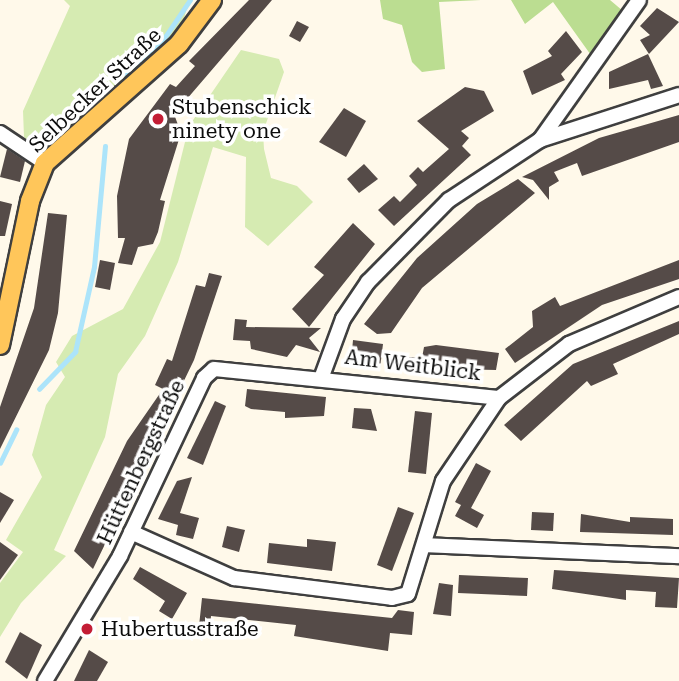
<!DOCTYPE html>
<html>
<head>
<meta charset="utf-8">
<style>
  body { margin:0 }
  #map { position:relative; width:679px; height:681px; overflow:hidden; background:#fff9ea; font-family:"Roboto Serif",serif }
  div>[style] { position:absolute }
  [style*='--x'] { left:calc(var(--x)*1px); top:calc(var(--y)*1px); width:calc(var(--w)*1px); rotate:calc(var(--a)*1deg) }
  .green>* { inset:0; background:#d6ebb2 }
  .forest>* { inset:0; background:#bbdd91 }
  .stream>* { height:4.5px; margin:-2.25px; padding:0 2.25px; transform-origin:2.25px; border-radius:2.25px; background:#ace4fa }
  .building>* { inset:0; background:#554b48 }
  .roads { filter:drop-shadow(2px 0 #3f3f3f) drop-shadow(-2px 0 #3f3f3f) drop-shadow(0 2px #3f3f3f) drop-shadow(0 -2px #3f3f3f) }
  .minor>* { height:14px; margin:-7px; padding:0 7px; transform-origin:7px; border-radius:7px; background:#fff }
  .major>* { height:18px; margin:-9px; padding:0 9px; transform-origin:9px; border-radius:9px; background:#ffc65a }
  .dots>* { width:19px; height:19px; translate:-50% -50%; box-sizing:border-box; border:4px solid #fff; border-radius:50% }
  span { translate:-50% -50%; white-space:nowrap; text-align:center; line-height:1.15; -webkit-text-stroke:7px #fff; paint-order:stroke }
  .street-label { font-size:21px; color:#0c0c0c }
  .poi-label { font-size:21px; color:#0c0c0c }
  .left { translate:0 -50%; text-align:left }
</style>
</head>
<body>
<div id="map">
  <div class="green">
    <i style="clip-path:polygon(64px 0,189px 0,181px 30px,109px 106px,45px 156px,24px 137px,23px 111px,70px 6px)"></i>
    <i style="clip-path:polygon(241px 50px,279px 59px,284px 72px,263px 132px,264px 149px,271px 178px,297px 186px,313px 202px,268px 246px,245px 227px,246px 157px,213px 147px,178px 262px,145px 336px,118px 374px,105px 437px,54px 550px,66px 556px,21px 603px,0 637px,0 583px,23px 552px,6px 540px,42px 477px,32px 455px,46px 405px,65px 377px,56px 362px,72px 336px,123px 309px,160px 242px,189px 126px)"></i>
  </div>
  <div class="forest">
    <i style="clip-path:polygon(380px 0,481px 0,439px 2px,445px 69px,422px 72px,412px 62px,402px 25px,383px 19px)"></i>
    <i style="clip-path:polygon(511px 0,610px 0,623px 11px,593px 58px,553px 2px,525px 24px)"></i>
  </div>
  <div class="stream">
    <i style="--x:126;--y:75;--w:51;--a:-43.4"></i>
    <i style="--x:163;--y:40;--w:48;--a:-56"></i>
    <i style="--x:39;--y:389;--w:52;--a:-45.8"></i>
    <i style="--x:75;--y:352;--w:87;--a:-77.4"></i>
    <i style="--x:94;--y:267;--w:121;--a:-84.8"></i>
    <i style="--x:0;--y:463;--w:37;--a:-64"></i>
  </div>
  <div class="building">
    <i style="clip-path:polygon(249px 0,272px 0,174px 114px,181px 133px,160px 200px,165px 201px,158px 232px,153px 244px,138px 247px,132px 265px,118px 263px,125px 238px,118px 238px,117px 196px,129px 139px,170px 84px,176px 87px,195px 66px,189px 61px)"></i>
    <i style="clip-path:polygon(657px 8px,679px 22px,649px 54px,640px 40px,650px 35px,640px 26px)"></i>
    <i style="clip-path:polygon(297px 21px,309px 27px,300px 42px,289px 36px)"></i>
    <i style="clip-path:polygon(566px 31px,582px 52px,561px 74px,565px 80px,532px 95px,523px 71px,552px 56px,548px 51px)"></i>
    <i style="clip-path:polygon(648px 54px,663px 86px,651px 89px,648px 80px,609px 89px,609px 72px)"></i>
    <i style="clip-path:polygon(465px 87px,484px 91px,494px 111px,461px 131px,469px 138px,462px 146px,471px 155px,394px 226px,378px 210px,394px 196px,400px 202px,417px 185px,409px 176px,418px 167px,423px 172px,449px 149px,417px 121px)"></i>
    <i style="clip-path:polygon(344px 108px,366px 121px,346px 157px,319px 142px)"></i>
    <i style="clip-path:polygon(679px 115px,679px 142px,582px 176px,577px 163px,554px 172px,559px 181px,549px 187px,549px 200px,533px 180px,522px 177px,599px 138px)"></i>
    <i style="clip-path:polygon(7px 149px,25px 161px,20px 182px,0 177px)"></i>
    <i style="clip-path:polygon(364px 164px,378px 179px,359px 193px,347px 179px)"></i>
    <i style="clip-path:polygon(518px 179px,535px 193px,422px 288px,391px 333px,377px 334px,364px 324px,417px 258px,477px 204px)"></i>
    <i style="clip-path:polygon(0 201px,12px 204px,5px 236px,0 236px)"></i>
    <i style="clip-path:polygon(48px 213px,67px 215px,58px 313px,49px 350px,0 449px,0 407px,34px 308px)"></i>
    <i style="clip-path:polygon(353px 223px,375px 244px,309px 327px,292px 309px,324px 275px,314px 267px)"></i>
    <i style="clip-path:polygon(100px 260px,115px 263px,110px 290px,95px 287px)"></i>
    <i style="clip-path:polygon(679px 260px,679px 279px,602px 305px,515px 363px,505px 349px,533px 327px,532px 311px,555px 297px,560px 306px)"></i>
    <i style="clip-path:polygon(209px 273px,222px 276px,194px 360px,93px 569px,74px 551px,127px 441px,163px 389px,155px 385px,167px 359px,172px 361px,196px 285px,205px 287px)"></i>
    <i style="clip-path:polygon(235px 319px,247px 320px,246px 327px,321px 328px,309px 338px,320px 352px,296px 345px,287px 357px,251px 349px,250px 341px,233px 340px)"></i>
    <i style="clip-path:polygon(679px 321px,679px 334px,613px 364px,618px 374px,591px 386px,587px 381px,521px 441px,504px 425px,573px 364px)"></i>
    <i style="clip-path:polygon(353px 340px,383px 344px,380px 368px,351px 362px)"></i>
    <i style="clip-path:polygon(436px 345px,499px 353px,496px 370px,408px 368px,409px 357px,422px 358px,424px 347px)"></i>
    <i style="clip-path:polygon(247px 389px,326px 397px,324px 416px,285px 418px,285px 412px,251px 409px,245px 406px)"></i>
    <i style="clip-path:polygon(215px 401px,226px 406px,203px 465px,187px 458px)"></i>
    <i style="clip-path:polygon(354px 408px,371px 409px,377px 431px,352px 428px)"></i>
    <i style="clip-path:polygon(415px 411px,432px 413px,426px 474px,408px 472px)"></i>
    <i style="clip-path:polygon(476px 463px,491px 471px,471px 508px,484px 515px,477px 528px,455px 516px,461px 505px,455px 502px)"></i>
    <i style="clip-path:polygon(192px 477px,180px 513px,199px 518px,193px 539px,176px 535px,178px 525px,158px 519px,177px 481px)"></i>
    <i style="clip-path:polygon(0 492px,14px 500px,0 523px)"></i>
    <i style="clip-path:polygon(398px 507px,414px 513px,392px 571px,377px 565px)"></i>
    <i style="clip-path:polygon(532px 512px,554px 513px,553px 531px,531px 530px)"></i>
    <i style="clip-path:polygon(581px 514px,630px 522px,630px 517px,673px 519px,673px 535px,580px 532px)"></i>
    <i style="clip-path:polygon(227px 526px,245px 530px,239px 552px,222px 547px)"></i>
    <i style="clip-path:polygon(307px 539px,336px 542px,332px 571px,267px 563px,269px 543px,307px 547px)"></i>
    <i style="clip-path:polygon(0 542px,18px 555px,0 580px)"></i>
    <i style="clip-path:polygon(140px 567px,187px 593px,172px 619px,159px 611px,165px 601px,133px 579px)"></i>
    <i style="clip-path:polygon(554px 570px,679px 578px,677px 608px,655px 607px,656px 592px,626px 590px,626px 600px,552px 589px)"></i>
    <i style="clip-path:polygon(459px 575px,528px 578px,527px 596px,458px 593px)"></i>
    <i style="clip-path:polygon(439px 583px,453px 585px,451px 616px,433px 614px)"></i>
    <i style="clip-path:polygon(202px 598px,392px 618px,398px 610px,414px 612px,412px 635px,390px 633px,388px 651px,294px 636px,296px 625px,211px 616px,210px 627px,199px 626px)"></i>
    <i style="clip-path:polygon(20px 632px,42px 645px,27px 679px,5px 662px)"></i>
    <i style="clip-path:polygon(89px 650px,108px 662px,97px 681px,74px 681px)"></i>
  </div>
  <div class="roads">
    <div class="minor">
      <i style="--x:0;--y:133;--w:54;--a:33.7"></i>
      <i style="--x:540;--y:140;--w:171;--a:-54.7"></i>
      <i style="--x:322;--y:376;--w:61;--a:-69.8"></i>
      <i style="--x:343;--y:319;--w:45;--a:-56"></i>
      <i style="--x:368;--y:282;--w:115;--a:-45.4"></i>
      <i style="--x:449;--y:200;--w:109;--a:-33.4"></i>
      <i style="--x:540;--y:140;--w:146;--a:-17.9"></i>
      <i style="--x:131;--y:532;--w:113;--a:24.1"></i>
      <i style="--x:234;--y:578;--w:159;--a:7.2"></i>
      <i style="--x:392;--y:598;--w:16;--a:-14"></i>
      <i style="--x:408;--y:594;--w:118;--a:-72.8"></i>
      <i style="--x:443;--y:481;--w:100;--a:-56"></i>
      <i style="--x:499;--y:398;--w:88;--a:-37.6"></i>
      <i style="--x:569;--y:344;--w:120;--a:-23.1"></i>
      <i style="--x:424;--y:545;--w:255;--a:2.5"></i>
      <i style="--x:45;--y:681;--w:146;--a:-59"></i>
      <i style="--x:120;--y:556;--w:197;--a:-64.7"></i>
      <i style="--x:204;--y:378;--w:13;--a:-42"></i>
      <i style="--x:214;--y:369;--w:286;--a:5.8"></i>
    </div>
    <div class="major">
      <i style="--x:0;--y:345;--w:147;--a:-78.2"></i>
      <i style="--x:30;--y:201;--w:41;--a:-68.5"></i>
      <i style="--x:45;--y:163;--w:179;--a:-41.6"></i>
      <i style="--x:179;--y:44;--w:55;--a:-53.1"></i>
    </div>
  </div>
  <div class="dots">
    <i style="left:158px;top:119px;background:#c31d35"></i>
    <i style="left:87px;top:629px;background:#c31d35"></i>
  </div>
  <div class="street-label">
    <span style="left:95px;top:90px;rotate:-43deg">Selbecker Straße</span>
    <span style="left:413px;top:365px;rotate:7deg">Am Weitblick</span>
    <span style="left:141px;top:462px;rotate:-65deg">Hüttenbergstraße</span>
  </div>
  <div class="poi-label">
    <span class="left" style="left:172px;top:119px">Stubenschick<br>ninety one</span>
    <span class="left" style="left:101px;top:629px">Hubertusstraße</span>
  </div>
</div>
</body>
</html>
